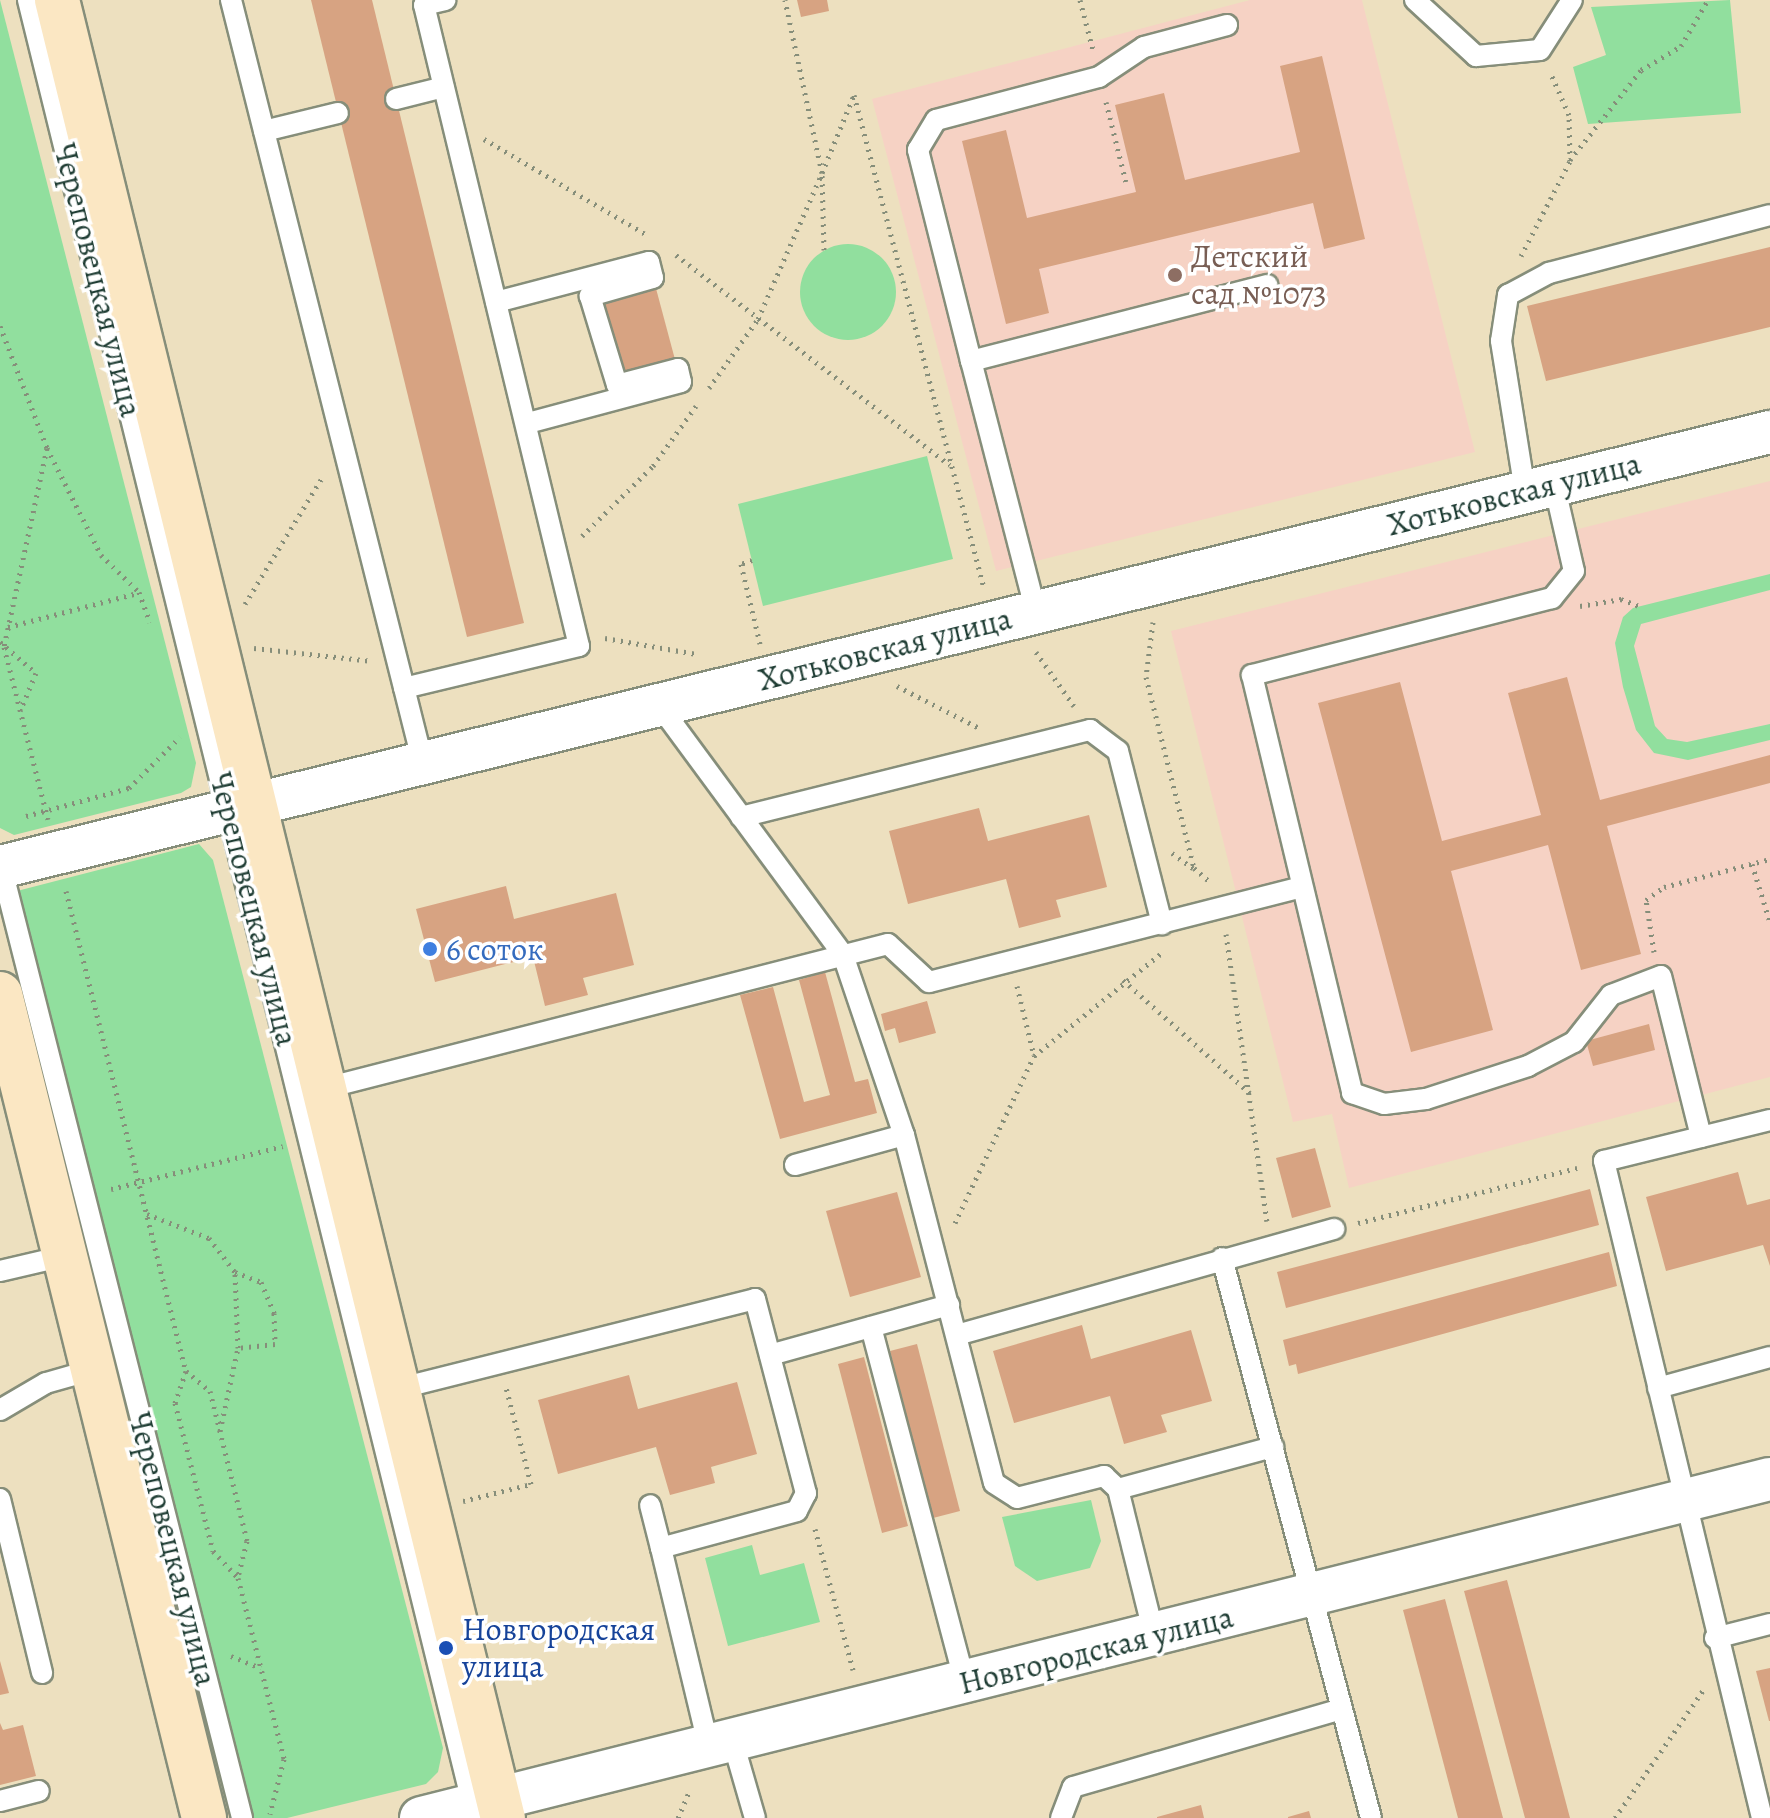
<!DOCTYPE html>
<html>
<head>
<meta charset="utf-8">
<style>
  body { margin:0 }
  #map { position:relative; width:1770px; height:1818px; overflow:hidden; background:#ede0bf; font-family:Alegreya,serif }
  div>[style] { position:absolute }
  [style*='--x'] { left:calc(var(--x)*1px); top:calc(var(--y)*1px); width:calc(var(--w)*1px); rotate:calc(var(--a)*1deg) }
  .built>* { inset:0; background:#f6d2c4 }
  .green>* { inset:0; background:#91df9e }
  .round { border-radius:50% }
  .building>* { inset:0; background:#d7a382 }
  .path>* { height:5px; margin-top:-2.5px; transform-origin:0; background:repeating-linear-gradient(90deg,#868e7a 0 2px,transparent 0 8px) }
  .roads { filter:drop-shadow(2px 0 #868e7a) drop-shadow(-2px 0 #868e7a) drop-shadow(0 2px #868e7a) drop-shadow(0 -2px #868e7a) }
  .lane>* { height:20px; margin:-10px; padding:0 10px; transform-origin:10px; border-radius:10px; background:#fff }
  .street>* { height:42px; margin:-21px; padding:0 21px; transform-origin:21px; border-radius:21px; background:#fff }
  .secondary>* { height:44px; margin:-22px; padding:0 22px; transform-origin:22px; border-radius:22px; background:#fbe7c3 }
  .dots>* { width:22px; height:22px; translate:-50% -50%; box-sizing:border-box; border:4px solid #fff; border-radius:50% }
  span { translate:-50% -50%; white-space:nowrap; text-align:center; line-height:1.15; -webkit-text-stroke:7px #fff; paint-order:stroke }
  .education-label { font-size:32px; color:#785e54 }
  .left { translate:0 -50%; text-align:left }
  .street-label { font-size:32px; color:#1f3d34 }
  .shop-label { font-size:32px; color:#366cbe }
  .transit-label { font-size:32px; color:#164399 }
</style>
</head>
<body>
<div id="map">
  <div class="built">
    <i style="clip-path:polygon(1250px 0,1362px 0,1475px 452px,996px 571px,872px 99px)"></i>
    <i style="clip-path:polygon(1770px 481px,1770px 1077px,1349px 1188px,1332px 1114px,1293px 1122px,1171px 631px)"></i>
  </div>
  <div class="green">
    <i style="clip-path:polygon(0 0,196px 763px,191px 787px,181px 793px,14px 835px,0 828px)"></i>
    <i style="clip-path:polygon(1730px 0,1741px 113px,1588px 124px,1573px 67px,1606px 55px,1591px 7px)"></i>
    <i class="round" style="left:800px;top:244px;width:96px;height:96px"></i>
    <i style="clip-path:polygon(927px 456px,953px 559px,763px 606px,738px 504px)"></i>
    <i style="clip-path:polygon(1770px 574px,1770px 590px,1641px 624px,1634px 646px,1655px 726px,1667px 739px,1687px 742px,1770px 724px,1770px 740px,1688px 760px,1654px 753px,1636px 730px,1623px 687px,1615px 643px,1623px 617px,1633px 608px)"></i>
    <i style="clip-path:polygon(199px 844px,213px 860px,443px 1748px,438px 1772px,426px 1784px,287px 1818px,251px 1818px,17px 891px)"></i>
    <i style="clip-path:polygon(1091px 1500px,1101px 1541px,1090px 1568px,1037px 1581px,1015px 1566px,1002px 1517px)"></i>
    <i style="clip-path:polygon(752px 1545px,760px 1575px,804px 1563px,820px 1622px,728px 1646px,705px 1558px)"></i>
  </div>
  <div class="building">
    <i style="clip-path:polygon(311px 0,372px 0,524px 623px,467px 637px)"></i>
    <i style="clip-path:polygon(797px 0,827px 0,829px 11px,801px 17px)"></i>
    <i style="clip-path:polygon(1322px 56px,1365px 239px,1324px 249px,1313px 203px,1039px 269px,1049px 313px,1006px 324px,962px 141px,1006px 130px,1027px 218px,1136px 192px,1115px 105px,1164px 93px,1185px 180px,1300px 152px,1280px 66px)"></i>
    <i style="clip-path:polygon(1770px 247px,1770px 327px,1546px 381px,1527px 306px)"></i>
    <i style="clip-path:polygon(654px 281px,677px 367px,618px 382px,593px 297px)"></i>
    <i style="clip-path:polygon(1567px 677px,1600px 800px,1770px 755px,1770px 783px,1607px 826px,1641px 954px,1581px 970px,1548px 845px,1451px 871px,1493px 1030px,1411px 1052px,1318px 703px,1400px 682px,1442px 841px,1541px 815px,1508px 693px)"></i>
    <i style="clip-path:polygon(979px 808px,988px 841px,1089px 815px,1107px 887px,1056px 900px,1061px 917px,1019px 928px,1006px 879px,908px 904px,889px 831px)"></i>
    <i style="clip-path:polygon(506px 886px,514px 919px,616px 893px,634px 965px,583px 978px,588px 995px,545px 1006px,533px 957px,435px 982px,416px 909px)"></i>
    <i style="clip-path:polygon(825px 972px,855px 1082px,868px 1079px,877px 1113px,780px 1139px,740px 995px,773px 987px,804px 1102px,830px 1095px,799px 980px)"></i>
    <i style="clip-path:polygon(927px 1001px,936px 1033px,899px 1043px,895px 1028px,885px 1031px,881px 1014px)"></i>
    <i style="clip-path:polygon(1649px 1024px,1655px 1050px,1593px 1066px,1586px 1041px)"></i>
    <i style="clip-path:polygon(1315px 1148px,1331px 1207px,1292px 1218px,1276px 1158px)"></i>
    <i style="clip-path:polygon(1738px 1172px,1747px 1205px,1770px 1199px,1770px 1266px,1763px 1245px,1666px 1271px,1646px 1197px)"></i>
    <i style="clip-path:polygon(1590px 1189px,1599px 1225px,1286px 1308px,1277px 1272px)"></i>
    <i style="clip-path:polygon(897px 1192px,921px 1277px,850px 1297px,826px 1211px)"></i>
    <i style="clip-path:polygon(1609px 1252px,1617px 1286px,1298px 1374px,1296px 1364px,1289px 1366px,1283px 1340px)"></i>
    <i style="clip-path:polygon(1082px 1325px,1091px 1359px,1191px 1330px,1212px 1401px,1161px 1415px,1167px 1432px,1124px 1444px,1110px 1396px,1014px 1423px,993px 1351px)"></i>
    <i style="clip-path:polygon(917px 1344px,960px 1511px,933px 1518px,890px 1351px)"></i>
    <i style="clip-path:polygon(864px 1357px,908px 1526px,882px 1533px,838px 1364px)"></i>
    <i style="clip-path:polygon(629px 1375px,638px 1409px,737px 1382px,757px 1454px,711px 1467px,715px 1483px,670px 1495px,656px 1447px,558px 1474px,538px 1400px)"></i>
    <i style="clip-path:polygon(1507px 1580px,1570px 1818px,1525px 1818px,1464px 1591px)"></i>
    <i style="clip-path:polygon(1445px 1599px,1503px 1818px,1458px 1818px,1403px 1610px)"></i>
    <i style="clip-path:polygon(0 1661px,9px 1693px,0 1695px)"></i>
    <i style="clip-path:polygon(1770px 1668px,1770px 1721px,1769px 1721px,1756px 1671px)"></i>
    <i style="clip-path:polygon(0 1723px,3px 1730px,23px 1725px,36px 1776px,0 1785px)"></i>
    <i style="clip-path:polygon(1201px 1805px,1204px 1818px,1157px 1818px,1157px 1817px)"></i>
    <i style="clip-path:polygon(1309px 1811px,1311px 1818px,1288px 1818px,1288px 1817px)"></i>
  </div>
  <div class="path">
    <i style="--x:1080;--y:0;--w:52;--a:75.4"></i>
    <i style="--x:1106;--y:102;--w:82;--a:76"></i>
    <i style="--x:484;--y:139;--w:187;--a:30.5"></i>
    <i style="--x:1570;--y:160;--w:115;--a:-51.7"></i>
    <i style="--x:1641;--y:70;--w:47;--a:-31"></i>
    <i style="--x:1681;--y:46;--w:53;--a:-59.6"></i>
    <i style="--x:824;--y:250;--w:77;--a:-91.5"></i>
    <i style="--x:822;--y:173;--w:84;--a:-67.7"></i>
    <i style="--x:854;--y:95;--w:510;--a:75.23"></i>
    <i style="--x:676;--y:255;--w:345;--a:37.5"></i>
    <i style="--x:1521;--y:256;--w:107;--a:-62.7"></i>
    <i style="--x:1570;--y:161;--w:46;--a:-91.2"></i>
    <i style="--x:1569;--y:115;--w:45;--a:-113.7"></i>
    <i style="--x:0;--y:326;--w:131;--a:68.9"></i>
    <i style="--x:47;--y:448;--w:204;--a:102.2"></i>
    <i style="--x:4;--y:647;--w:178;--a:75.7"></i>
    <i style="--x:709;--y:388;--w:85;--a:-54.6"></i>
    <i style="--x:758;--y:319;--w:159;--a:-66.3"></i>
    <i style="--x:822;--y:173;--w:177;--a:-102.1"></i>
    <i style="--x:47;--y:448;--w:120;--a:63.2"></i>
    <i style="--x:101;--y:555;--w:53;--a:44.2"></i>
    <i style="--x:139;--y:592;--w:32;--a:70"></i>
    <i style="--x:582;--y:536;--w:100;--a:-44.6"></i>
    <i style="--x:653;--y:466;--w:74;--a:-54.4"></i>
    <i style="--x:752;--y:560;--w:12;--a:160"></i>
    <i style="--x:741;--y:564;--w:82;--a:76.6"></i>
    <i style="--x:245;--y:604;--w:150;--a:-58.6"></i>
    <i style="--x:1580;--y:606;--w:42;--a:-9.7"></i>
    <i style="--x:1621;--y:599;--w:19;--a:21"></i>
    <i style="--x:1153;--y:622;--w:55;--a:97.3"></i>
    <i style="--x:1146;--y:677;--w:197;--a:75.9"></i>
    <i style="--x:1194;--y:868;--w:21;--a:41"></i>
    <i style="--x:8;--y:627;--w:134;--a:-14.7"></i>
    <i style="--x:605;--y:638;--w:93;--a:9.9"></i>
    <i style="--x:0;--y:642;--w:48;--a:40.7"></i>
    <i style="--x:36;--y:673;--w:41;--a:112.8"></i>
    <i style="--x:254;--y:648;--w:119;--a:6.3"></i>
    <i style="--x:1036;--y:652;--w:66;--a:54.9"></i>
    <i style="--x:897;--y:686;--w:94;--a:27.1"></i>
    <i style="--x:26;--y:816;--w:107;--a:-15.2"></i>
    <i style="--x:129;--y:788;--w:72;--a:-45"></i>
    <i style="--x:1172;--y:853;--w:26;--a:36"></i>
    <i style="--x:1752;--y:864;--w:61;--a:72.8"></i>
    <i style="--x:66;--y:891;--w:495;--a:76"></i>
    <i style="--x:186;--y:1371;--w:34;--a:109"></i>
    <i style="--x:175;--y:1403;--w:153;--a:75.6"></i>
    <i style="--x:213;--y:1551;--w:37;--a:47"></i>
    <i style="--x:1226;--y:934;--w:290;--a:81.9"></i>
    <i style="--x:1654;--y:952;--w:53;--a:-98.7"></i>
    <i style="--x:1646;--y:900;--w:22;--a:-36"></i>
    <i style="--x:1664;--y:887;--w:110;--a:-14.8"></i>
    <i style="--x:1123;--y:980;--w:170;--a:41.7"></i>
    <i style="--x:1017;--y:986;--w:72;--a:76.3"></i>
    <i style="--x:111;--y:1189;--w:177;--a:-14"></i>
    <i style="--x:147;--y:1214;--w:66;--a:21.2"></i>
    <i style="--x:209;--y:1238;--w:43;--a:52.6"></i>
    <i style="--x:235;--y:1272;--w:28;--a:21"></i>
    <i style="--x:261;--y:1282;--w:34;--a:67"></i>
    <i style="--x:274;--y:1313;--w:31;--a:88"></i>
    <i style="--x:275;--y:1344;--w:37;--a:174"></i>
    <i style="--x:955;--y:1223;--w:185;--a:-64.7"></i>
    <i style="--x:1034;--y:1056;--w:166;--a:-38.9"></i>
    <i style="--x:1358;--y:1223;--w:226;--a:-14.1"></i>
    <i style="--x:186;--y:1371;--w:31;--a:40"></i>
    <i style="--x:210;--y:1391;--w:154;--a:76.1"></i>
    <i style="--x:247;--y:1541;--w:38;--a:104"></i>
    <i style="--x:238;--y:1578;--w:187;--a:75.7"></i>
    <i style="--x:284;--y:1759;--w:57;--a:104.3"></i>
    <i style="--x:220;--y:1431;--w:85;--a:-77.8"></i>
    <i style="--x:238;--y:1348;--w:76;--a:-92.3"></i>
    <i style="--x:463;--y:1501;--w:70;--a:-14"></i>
    <i style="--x:531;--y:1484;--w:100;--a:-104.5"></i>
    <i style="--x:815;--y:1529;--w:146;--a:74.9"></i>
    <i style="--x:231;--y:1656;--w:32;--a:22"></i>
    <i style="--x:678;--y:1818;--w:30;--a:-67"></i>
    <i style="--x:1615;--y:1818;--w:157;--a:-55.4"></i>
  </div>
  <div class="roads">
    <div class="lane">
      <i style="--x:28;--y:0;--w:1864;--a:76.16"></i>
      <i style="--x:231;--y:0;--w:787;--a:75.88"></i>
      <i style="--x:1415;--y:0;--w:83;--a:42.6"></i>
      <i style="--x:1476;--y:56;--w:64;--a:-5.4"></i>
      <i style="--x:1540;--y:50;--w:59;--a:-57.4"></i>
      <i style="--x:396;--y:99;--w:49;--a:-14"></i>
      <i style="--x:264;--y:131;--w:76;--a:-13.7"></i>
      <i style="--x:496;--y:302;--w:158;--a:-14.7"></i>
      <i style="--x:649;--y:262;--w:16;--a:76"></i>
      <i style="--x:653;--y:278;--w:66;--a:164.1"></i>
      <i style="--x:590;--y:296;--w:93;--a:73.1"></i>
      <i style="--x:617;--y:385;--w:63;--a:-14.7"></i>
      <i style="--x:678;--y:369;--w:13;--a:77"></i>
      <i style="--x:681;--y:382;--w:158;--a:165"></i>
      <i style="--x:971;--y:361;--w:218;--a:-104.1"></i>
      <i style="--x:918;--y:150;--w:35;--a:-59"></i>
      <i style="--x:936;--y:120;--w:169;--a:-14.8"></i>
      <i style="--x:1099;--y:77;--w:54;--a:-33.7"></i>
      <i style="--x:1144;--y:47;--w:86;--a:-14.8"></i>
      <i style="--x:1554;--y:484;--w:89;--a:77.1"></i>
      <i style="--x:1574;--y:571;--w:35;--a:129"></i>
      <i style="--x:1552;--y:598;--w:310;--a:165.6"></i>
      <i style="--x:1252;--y:675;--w:430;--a:76.5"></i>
      <i style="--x:1352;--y:1093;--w:34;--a:19"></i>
      <i style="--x:1384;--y:1104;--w:42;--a:-6.8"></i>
      <i style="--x:1426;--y:1099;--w:107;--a:-17.9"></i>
      <i style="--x:1528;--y:1066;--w:52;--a:-27.6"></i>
      <i style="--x:1574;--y:1042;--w:60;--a:-51.8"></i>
      <i style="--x:1611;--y:995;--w:53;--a:-20.8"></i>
      <i style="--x:1661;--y:976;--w:166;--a:76"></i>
      <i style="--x:1525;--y:491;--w:152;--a:-99.1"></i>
      <i style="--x:1501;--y:341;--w:47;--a:-81.3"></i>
      <i style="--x:1508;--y:295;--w:47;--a:-28.2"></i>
      <i style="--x:1549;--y:273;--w:228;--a:-14.7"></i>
      <i style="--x:1036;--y:612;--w:259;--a:-104.5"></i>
      <i style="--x:971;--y:361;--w:306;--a:-14.4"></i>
      <i style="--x:404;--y:688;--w:180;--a:-13.5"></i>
      <i style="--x:579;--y:646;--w:659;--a:-103.59"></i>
      <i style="--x:424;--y:5;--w:22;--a:-13"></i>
      <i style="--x:659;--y:705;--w:310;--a:53.6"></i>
      <i style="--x:843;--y:955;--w:190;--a:71.3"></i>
      <i style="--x:741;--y:817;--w:360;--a:-14"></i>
      <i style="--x:1090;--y:730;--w:35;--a:37"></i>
      <i style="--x:1118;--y:751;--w:179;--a:75.7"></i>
      <i style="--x:0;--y:862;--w:986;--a:75.79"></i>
      <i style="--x:326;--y:1088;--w:580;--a:-14.37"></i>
      <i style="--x:888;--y:944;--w:56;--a:42.8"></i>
      <i style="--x:929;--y:982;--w:385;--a:-14.3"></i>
      <i style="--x:795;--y:1165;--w:113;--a:-15.4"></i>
      <i style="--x:904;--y:1135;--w:359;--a:75.5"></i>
      <i style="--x:994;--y:1483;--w:27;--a:33"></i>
      <i style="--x:1017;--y:1498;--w:90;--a:-14.2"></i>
      <i style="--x:1104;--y:1476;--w:19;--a:43"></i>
      <i style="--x:1118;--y:1489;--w:150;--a:76.1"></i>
      <i style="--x:1222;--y:1258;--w:579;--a:75.1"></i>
      <i style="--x:0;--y:1271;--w:66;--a:-13.2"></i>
      <i style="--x:871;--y:1327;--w:368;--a:75.2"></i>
      <i style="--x:957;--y:1335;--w:392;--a:-15.7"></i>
      <i style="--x:770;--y:1355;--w:186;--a:-15.6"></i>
      <i style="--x:1658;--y:1388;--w:116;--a:-15.5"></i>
      <i style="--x:397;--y:1389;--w:369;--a:-14.1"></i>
      <i style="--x:755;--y:1299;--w:201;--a:75.3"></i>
      <i style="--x:806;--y:1493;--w:20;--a:117"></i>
      <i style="--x:797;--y:1511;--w:141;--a:164.8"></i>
      <i style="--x:661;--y:1548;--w:44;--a:-104.3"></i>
      <i style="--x:0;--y:1410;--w:53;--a:-30.4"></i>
      <i style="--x:46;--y:1383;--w:48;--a:-15.8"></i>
      <i style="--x:1118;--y:1489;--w:161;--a:-15.2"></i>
      <i style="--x:0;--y:1499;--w:179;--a:76.4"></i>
      <i style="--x:661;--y:1548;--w:206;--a:76.5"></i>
      <i style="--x:1715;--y:1638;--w:57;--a:-14.3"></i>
      <i style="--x:733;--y:1742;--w:79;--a:73.9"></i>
      <i style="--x:0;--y:1801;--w:40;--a:-14.4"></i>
      <i style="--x:1061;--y:1818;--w:33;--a:-69"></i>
      <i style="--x:1073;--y:1787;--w:280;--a:-16.2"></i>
      <i style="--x:1762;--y:1818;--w:676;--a:-103.52"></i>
      <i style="--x:1604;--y:1161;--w:171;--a:-13.9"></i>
    </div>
    <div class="street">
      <i style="--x:0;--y:867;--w:1823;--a:-13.81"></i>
      <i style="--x:421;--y:1818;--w:1391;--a:-14.11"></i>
    </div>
    <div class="secondary">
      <i style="--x:57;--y:0;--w:1872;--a:76.22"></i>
      <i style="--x:0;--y:994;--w:849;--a:76.09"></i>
    </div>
  </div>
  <div class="dots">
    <i style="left:1175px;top:275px;background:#8d6e63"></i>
    <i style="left:430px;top:949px;background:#3f7fe0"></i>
    <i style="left:446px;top:1648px;background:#1a4fb4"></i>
  </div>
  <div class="education-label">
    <span class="left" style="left:1191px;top:275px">Детский<br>сад №1073</span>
  </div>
  <div class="street-label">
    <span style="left:98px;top:280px;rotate:76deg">Череповецкая улица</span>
    <span style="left:1514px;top:494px;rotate:-14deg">Хотьковская улица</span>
    <span style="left:885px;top:649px;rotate:-14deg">Хотьковская улица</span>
    <span style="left:254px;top:909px;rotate:76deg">Череповецкая улица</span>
    <span style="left:173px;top:1549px;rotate:76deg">Череповецкая улица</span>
    <span style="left:1096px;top:1650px;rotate:-14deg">Новгородская улица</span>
  </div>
  <div class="shop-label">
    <span class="left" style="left:446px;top:949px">6 соток</span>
  </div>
  <div class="transit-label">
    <span class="left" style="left:462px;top:1648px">Новгородская<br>улица</span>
  </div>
</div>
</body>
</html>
